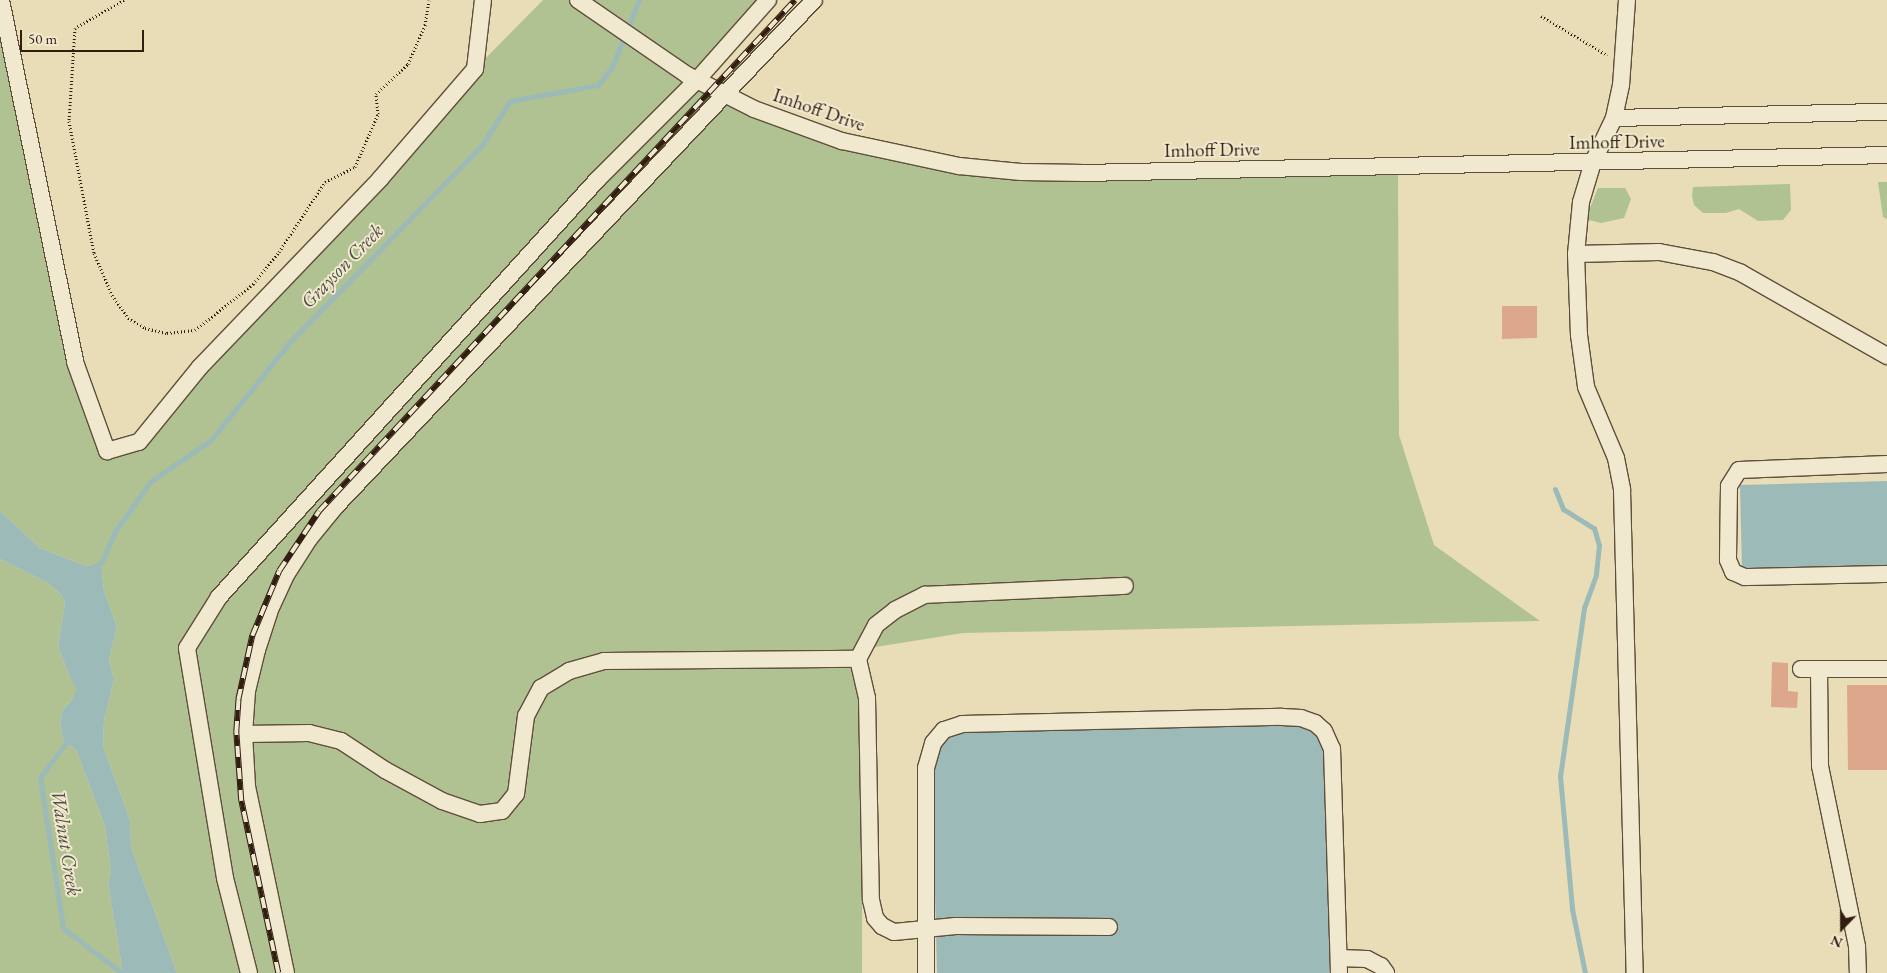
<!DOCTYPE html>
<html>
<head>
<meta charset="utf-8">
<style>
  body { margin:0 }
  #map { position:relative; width:1887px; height:973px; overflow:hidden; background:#e8ddb6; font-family:"EB Garamond",serif }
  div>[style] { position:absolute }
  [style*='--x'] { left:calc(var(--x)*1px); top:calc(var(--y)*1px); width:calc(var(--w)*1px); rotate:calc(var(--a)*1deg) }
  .green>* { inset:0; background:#b0c292 }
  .water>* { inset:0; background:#9bbab8 }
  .stream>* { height:5px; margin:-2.5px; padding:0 2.5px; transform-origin:2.5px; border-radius:2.5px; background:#9bbab8 }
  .building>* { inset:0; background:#dda78b }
  .path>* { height:3px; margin-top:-1.5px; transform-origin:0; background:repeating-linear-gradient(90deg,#321e10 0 1px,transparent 0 3.5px) }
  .roads { filter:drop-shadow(1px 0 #604e3a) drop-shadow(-1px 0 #604e3a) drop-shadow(0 1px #604e3a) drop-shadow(0 -1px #604e3a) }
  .minor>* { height:16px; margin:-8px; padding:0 8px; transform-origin:8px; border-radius:8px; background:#f0e9d0 }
  .rail>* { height:5.5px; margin-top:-2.75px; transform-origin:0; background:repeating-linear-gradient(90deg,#f0e9d0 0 11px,#321e10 0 22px); box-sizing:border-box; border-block:1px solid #321e10 }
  span { translate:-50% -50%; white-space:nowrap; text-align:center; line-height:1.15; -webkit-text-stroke:4px #f0e9d0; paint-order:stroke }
  .street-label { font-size:19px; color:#321e10 }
  .water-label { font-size:20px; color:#524d42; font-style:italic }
  .north { position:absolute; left:1817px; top:903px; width:50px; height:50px; -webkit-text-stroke:4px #f0e9d0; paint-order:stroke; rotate:202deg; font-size:14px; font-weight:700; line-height:20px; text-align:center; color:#321e10 }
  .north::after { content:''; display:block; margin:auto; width:18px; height:22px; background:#321e10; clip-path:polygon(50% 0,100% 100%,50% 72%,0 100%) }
  .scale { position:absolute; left:20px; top:30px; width:124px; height:22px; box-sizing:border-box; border:2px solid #321e10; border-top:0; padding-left:6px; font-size:15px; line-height:18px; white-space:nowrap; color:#321e10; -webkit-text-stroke:4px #f0e9d0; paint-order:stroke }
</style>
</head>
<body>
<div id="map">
  <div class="green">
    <i style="clip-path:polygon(543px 0,768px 0,697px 80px,754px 109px,959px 166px,1398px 167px,1399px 435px,1434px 545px,1540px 621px,963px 633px,863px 649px,862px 973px,177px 973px,131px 847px,130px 820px,103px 746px,104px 721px,114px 679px,109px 659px,117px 627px,104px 591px,101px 564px,86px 566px,40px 548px,0 511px,0 10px,75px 362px,107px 450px,139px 442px,475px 69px)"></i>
    <i style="clip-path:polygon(1878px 182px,1887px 182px,1887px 219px,1883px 217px)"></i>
    <i style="clip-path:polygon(1790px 184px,1791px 210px,1783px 220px,1758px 221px,1739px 209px,1726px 213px,1703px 213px,1694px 205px,1692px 196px,1693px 187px)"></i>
    <i style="clip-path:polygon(1598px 188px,1625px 188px,1631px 199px,1624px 218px,1601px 223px,1589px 220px,1588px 213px)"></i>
    <i style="clip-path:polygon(0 559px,48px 583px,61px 594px,65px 603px,58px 646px,70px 678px,78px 688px,73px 699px,63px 709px,60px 722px,63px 740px,76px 750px,105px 826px,111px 872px,108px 883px,123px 973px,0 973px)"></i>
  </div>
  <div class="water">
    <i style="clip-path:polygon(1887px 481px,1887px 566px,1742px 569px,1740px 485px)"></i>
    <i style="clip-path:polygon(0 511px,40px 548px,86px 566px,101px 563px,104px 591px,117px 627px,109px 659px,114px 679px,104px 721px,103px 746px,130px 820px,131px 847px,177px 973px,123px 973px,108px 883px,111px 872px,105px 826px,76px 750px,63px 740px,60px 722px,63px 709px,73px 699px,77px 688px,70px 678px,58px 646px,65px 603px,61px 594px,48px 583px,0 559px)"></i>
    <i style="clip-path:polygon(1289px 723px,1309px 728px,1320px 737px,1326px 759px,1330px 973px,937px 973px,932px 773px,939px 747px,948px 738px,963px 730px)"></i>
  </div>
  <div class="stream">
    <i style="--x:1555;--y:489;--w:22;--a:68"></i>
    <i style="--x:1563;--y:509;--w:36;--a:32"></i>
    <i style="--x:1594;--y:528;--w:18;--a:74"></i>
    <i style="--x:1599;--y:545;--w:30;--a:96"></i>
    <i style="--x:1596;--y:575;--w:35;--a:110"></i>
    <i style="--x:1584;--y:608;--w:170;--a:98.1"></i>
    <i style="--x:1560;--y:776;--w:134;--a:84.8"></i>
    <i style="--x:1572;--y:909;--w:65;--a:78.5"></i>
    <i style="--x:96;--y:566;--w:6;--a:-31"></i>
    <i style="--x:101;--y:563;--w:36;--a:-66"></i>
    <i style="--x:116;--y:530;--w:60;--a:-54.5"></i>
    <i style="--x:151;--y:481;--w:73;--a:-34.3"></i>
    <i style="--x:211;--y:440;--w:124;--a:-51.2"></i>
    <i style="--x:289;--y:343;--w:277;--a:-45.7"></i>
    <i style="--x:482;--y:145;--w:52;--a:-57.5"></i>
    <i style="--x:510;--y:101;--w:89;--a:-10.3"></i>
    <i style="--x:598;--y:85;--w:23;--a:-52"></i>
    <i style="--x:612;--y:67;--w:72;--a:-68.1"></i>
    <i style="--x:69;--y:739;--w:48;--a:127.3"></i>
    <i style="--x:40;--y:777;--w:153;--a:81.3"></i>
    <i style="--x:63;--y:928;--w:74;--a:37.3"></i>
  </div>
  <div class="building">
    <i style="clip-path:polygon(1502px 306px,1537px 306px,1537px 338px,1502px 339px)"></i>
    <i style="clip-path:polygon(1772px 662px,1788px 663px,1788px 691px,1798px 692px,1797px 708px,1771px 707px)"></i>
    <i style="clip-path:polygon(1847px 685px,1887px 685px,1887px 770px,1848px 770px)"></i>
  </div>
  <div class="path">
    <i style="--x:124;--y:0;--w:56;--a:150.3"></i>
    <i style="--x:75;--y:28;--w:93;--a:93.7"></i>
    <i style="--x:69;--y:121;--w:134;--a:79.3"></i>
    <i style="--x:94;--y:253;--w:46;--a:66.8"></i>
    <i style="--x:112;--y:295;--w:28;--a:55"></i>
    <i style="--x:128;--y:318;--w:20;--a:30"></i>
    <i style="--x:145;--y:328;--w:23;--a:13"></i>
    <i style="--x:167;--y:333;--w:28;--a:-6"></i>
    <i style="--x:195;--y:330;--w:74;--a:-38.4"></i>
    <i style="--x:253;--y:284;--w:41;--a:-50.9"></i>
    <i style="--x:279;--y:252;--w:84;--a:-56.7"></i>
    <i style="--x:325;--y:182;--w:34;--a:-27"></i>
    <i style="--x:355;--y:167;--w:58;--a:-66.5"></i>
    <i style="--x:378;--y:114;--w:20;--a:-96"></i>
    <i style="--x:376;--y:94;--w:44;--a:-43.2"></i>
    <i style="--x:408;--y:64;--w:43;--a:-66.4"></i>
    <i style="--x:425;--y:25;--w:25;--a:-81"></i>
    <i style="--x:1541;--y:16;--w:77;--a:30.6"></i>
  </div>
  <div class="roads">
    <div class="minor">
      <i style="--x:1;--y:0;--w:369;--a:78.4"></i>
      <i style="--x:75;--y:362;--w:95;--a:70.2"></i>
      <i style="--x:107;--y:451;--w:33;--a:-16"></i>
      <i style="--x:139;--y:442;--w:97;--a:-50.9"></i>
      <i style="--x:200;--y:367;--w:260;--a:-46.2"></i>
      <i style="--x:380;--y:179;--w:145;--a:-49.2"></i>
      <i style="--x:475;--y:69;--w:69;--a:-83.4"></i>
      <i style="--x:578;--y:0;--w:132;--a:34.5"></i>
      <i style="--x:687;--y:75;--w:75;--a:26.9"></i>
      <i style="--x:754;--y:109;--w:94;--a:20"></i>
      <i style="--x:842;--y:141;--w:120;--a:12.1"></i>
      <i style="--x:959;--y:166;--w:62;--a:5.5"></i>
      <i style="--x:1021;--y:172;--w:63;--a:0.9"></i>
      <i style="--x:1084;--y:173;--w:803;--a:-1.28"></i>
      <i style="--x:1627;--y:0;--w:85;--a:94"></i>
      <i style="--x:1621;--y:85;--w:34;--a:102"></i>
      <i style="--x:1614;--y:118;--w:273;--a:-1.3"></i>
      <i style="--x:1614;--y:118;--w:49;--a:115.5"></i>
      <i style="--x:1593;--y:162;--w:42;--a:106.7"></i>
      <i style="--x:1581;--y:202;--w:52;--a:95.5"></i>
      <i style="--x:1576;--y:254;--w:81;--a:87.9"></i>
      <i style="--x:1579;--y:335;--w:52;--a:82.3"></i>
      <i style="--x:1586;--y:387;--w:77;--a:67.1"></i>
      <i style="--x:1616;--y:458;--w:33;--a:79"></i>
      <i style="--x:1622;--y:490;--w:483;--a:88.5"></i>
      <i style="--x:1576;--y:254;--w:83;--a:-1.4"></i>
      <i style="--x:1659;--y:252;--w:55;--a:10.5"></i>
      <i style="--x:1713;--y:262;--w:30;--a:21"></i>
      <i style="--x:1741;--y:273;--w:168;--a:29.6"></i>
      <i style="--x:1887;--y:464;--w:148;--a:177.7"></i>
      <i style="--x:1739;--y:470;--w:19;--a:122"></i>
      <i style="--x:1729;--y:486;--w:74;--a:90.8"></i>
      <i style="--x:1728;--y:560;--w:13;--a:67"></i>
      <i style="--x:1733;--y:572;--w:13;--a:23"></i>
      <i style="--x:1745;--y:577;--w:142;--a:-1.2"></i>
      <i style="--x:858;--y:659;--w:40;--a:77"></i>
      <i style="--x:867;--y:698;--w:202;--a:88.9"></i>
      <i style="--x:871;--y:900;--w:18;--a:77"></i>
      <i style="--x:875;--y:918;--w:11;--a:49"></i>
      <i style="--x:882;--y:926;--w:13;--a:27"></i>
      <i style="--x:894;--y:932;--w:62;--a:-5.5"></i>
      <i style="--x:956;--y:926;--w:153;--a:0.4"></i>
      <i style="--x:1801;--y:669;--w:86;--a:0"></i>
      <i style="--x:1819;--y:669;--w:97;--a:89.4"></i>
      <i style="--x:1820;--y:766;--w:185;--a:78.4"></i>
      <i style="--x:1857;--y:947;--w:26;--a:88"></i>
      <i style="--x:244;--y:734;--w:65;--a:-0.9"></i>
      <i style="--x:309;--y:733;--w:33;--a:14"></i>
      <i style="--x:341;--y:741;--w:53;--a:33.4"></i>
      <i style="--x:385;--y:770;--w:65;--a:28.5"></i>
      <i style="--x:442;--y:801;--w:40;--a:18.9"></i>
      <i style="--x:480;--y:814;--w:22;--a:-8"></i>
      <i style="--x:502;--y:811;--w:22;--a:-51"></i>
      <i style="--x:516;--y:794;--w:79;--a:-82.7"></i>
      <i style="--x:526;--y:716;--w:32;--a:-62"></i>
      <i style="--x:541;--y:688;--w:33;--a:-31"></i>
      <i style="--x:569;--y:671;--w:36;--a:-16"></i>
      <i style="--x:604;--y:661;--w:254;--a:-0.5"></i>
      <i style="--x:858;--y:659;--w:38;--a:-62"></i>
      <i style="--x:876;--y:625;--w:24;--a:-38"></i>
      <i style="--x:895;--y:610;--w:34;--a:-27"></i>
      <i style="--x:925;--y:595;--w:200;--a:-2.6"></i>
      <i style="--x:1339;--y:958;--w:28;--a:2"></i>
      <i style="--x:1367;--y:959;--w:16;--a:27"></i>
      <i style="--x:1381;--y:966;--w:9;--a:54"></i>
      <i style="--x:249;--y:973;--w:98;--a:-104.2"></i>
      <i style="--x:225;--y:878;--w:233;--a:-99.4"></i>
      <i style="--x:187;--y:648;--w:60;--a:-57.9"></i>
      <i style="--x:219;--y:597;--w:563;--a:-47.81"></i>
      <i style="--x:597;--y:180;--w:141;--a:-45"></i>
      <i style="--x:697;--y:80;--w:107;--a:-48.4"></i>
      <i style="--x:286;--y:973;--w:191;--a:-101.8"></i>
      <i style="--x:247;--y:786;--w:52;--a:-93.3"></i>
      <i style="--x:244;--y:734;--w:43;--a:-86"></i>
      <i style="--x:247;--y:691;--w:42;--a:-76.3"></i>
      <i style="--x:257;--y:650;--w:40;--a:-72"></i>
      <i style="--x:269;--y:612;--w:41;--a:-65.3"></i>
      <i style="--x:286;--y:575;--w:43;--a:-57.4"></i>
      <i style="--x:309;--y:539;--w:43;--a:-50.7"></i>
      <i style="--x:336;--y:506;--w:696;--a:-46.63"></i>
      <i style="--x:926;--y:973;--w:205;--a:-90"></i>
      <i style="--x:926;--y:768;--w:26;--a:-74"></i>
      <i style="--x:933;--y:743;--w:17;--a:-50"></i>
      <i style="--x:944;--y:730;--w:19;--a:-18"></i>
      <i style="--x:962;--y:724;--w:320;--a:-1.3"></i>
      <i style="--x:1282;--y:717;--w:19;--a:3"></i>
      <i style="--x:1301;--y:718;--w:15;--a:20"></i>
      <i style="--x:1315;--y:723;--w:12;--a:42"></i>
      <i style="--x:1324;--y:731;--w:20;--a:66"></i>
      <i style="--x:1332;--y:749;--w:224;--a:88.2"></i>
    </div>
  </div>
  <div class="rail">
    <i style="--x:278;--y:973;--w:176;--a:-102.1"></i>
    <i style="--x:241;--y:801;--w:69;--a:-94.1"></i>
    <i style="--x:236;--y:732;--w:32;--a:-86"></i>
    <i style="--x:238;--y:700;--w:66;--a:-77.7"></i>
    <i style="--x:252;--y:636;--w:70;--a:-67.4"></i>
    <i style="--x:279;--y:571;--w:72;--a:-56.3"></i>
    <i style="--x:319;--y:511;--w:698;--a:-47.03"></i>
  </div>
  <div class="street-label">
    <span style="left:819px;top:110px;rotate:19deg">Imhoff Drive</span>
    <span style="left:1617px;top:142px;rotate:-1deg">Imhoff Drive</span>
    <span style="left:1212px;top:150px;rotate:-1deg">Imhoff Drive</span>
  </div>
  <div class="water-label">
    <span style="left:342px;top:266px;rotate:-46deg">Grayson Creek</span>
    <span style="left:66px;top:843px;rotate:81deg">Walnut Creek</span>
  </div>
  <div class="north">N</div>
  <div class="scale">50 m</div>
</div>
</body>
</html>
